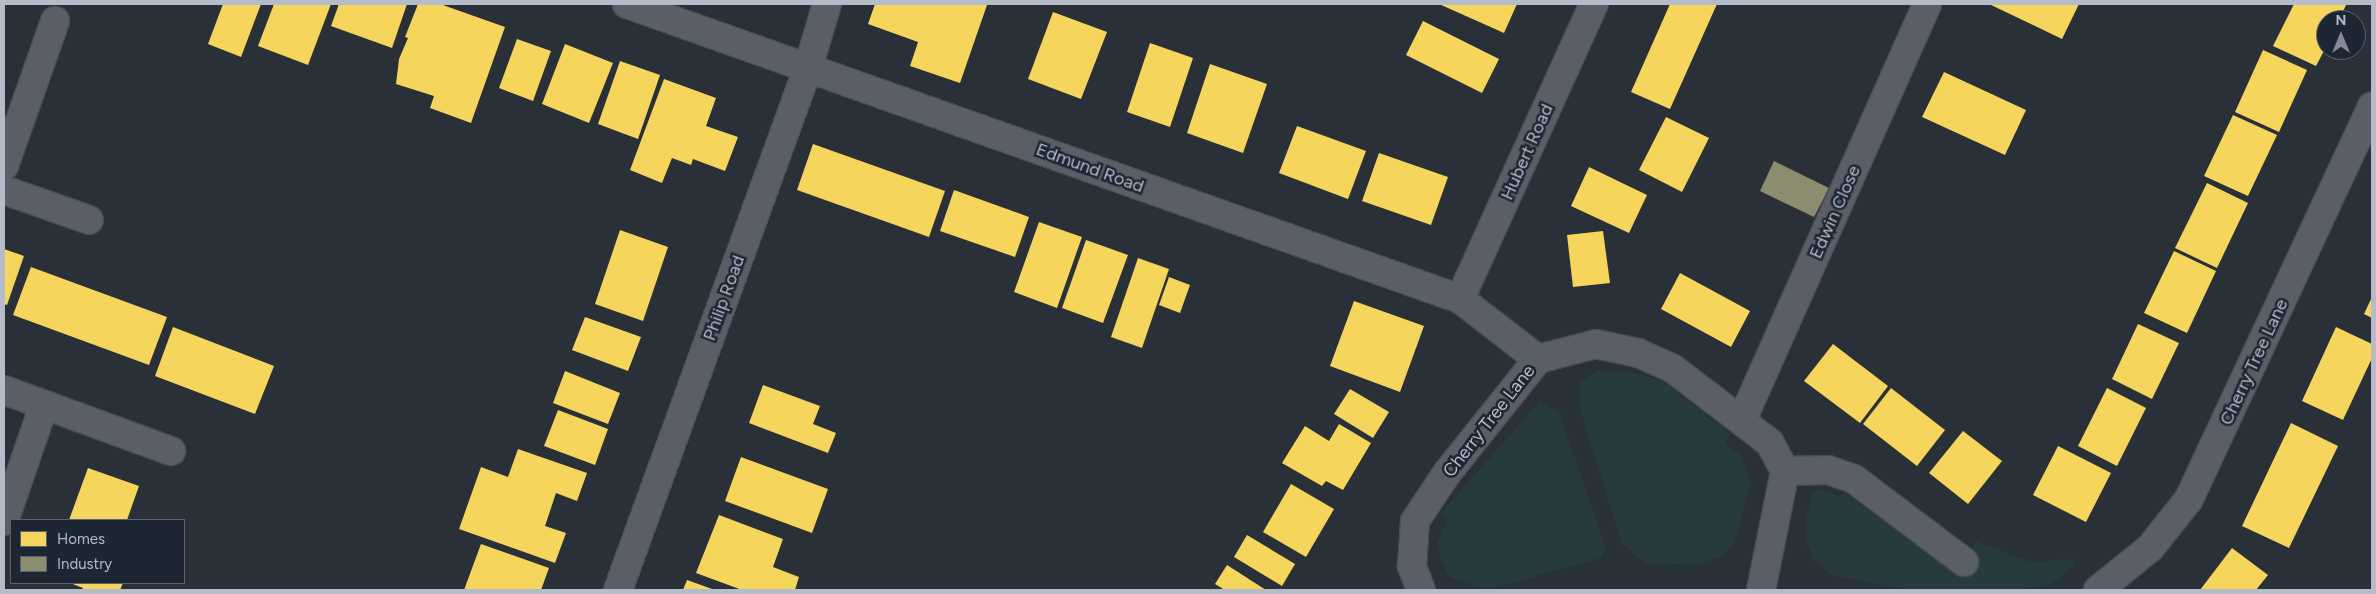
<!DOCTYPE html>
<html>
<head>
<meta charset="utf-8">
<style>
  body { margin:0 }
  #map { position:relative; width:2376px; height:594px; overflow:hidden; background:#2a3038; font-family:Figtree,sans-serif }
  div>[style] { position:absolute }
  [style*='--x'] { left:calc(var(--x)*1px); top:calc(var(--y)*1px); width:calc(var(--w)*1px); rotate:calc(var(--a)*1deg) }
  .green>* { inset:0; background:#273a3e }
  .homes>* { inset:0; background:#f6d55c }
  .industry>* { inset:0; background:#8c8c6e }
  .roads { filter:drop-shadow(1px 0 #484c53) drop-shadow(-1px 0 #484c53) drop-shadow(0 1px #484c53) drop-shadow(0 -1px #484c53) }
  .minor>* { height:28px; margin:-14px; padding:0 14px; transform-origin:14px; border-radius:14px; background:#5a5e66 }
  span { translate:-50% -50%; white-space:nowrap; text-align:center; line-height:1.15; -webkit-text-stroke:5px #1d2633; paint-order:stroke }
  .street-label { font-size:18px; color:#b4bcc9 }
  .frame { position:absolute; inset:0; border:5px solid #b4bcc9; pointer-events:none }
  .legend { position:absolute; left:10px; top:519px; width:175px; height:65px; box-sizing:border-box; background:#1d2633; border:1px solid #59626f; margin:0; padding:6px 9px; list-style:none; font-size:15px; color:#b4bcc9 }
  .legend li { display:flex; align-items:center; gap:10px; height:25px }
  .legend b { width:25px; border:1px solid #59626f }
  .north { position:absolute; left:2316px; top:10px; width:50px; height:50px; box-sizing:border-box; background:#1d2633; border:1px solid #59626f; border-radius:50%; rotate:0deg; font-size:14px; font-weight:700; line-height:20px; text-align:center; color:#b4bcc9 }
  .north::after { content:''; display:block; margin:auto; width:18px; height:22px; background:#848b96; clip-path:polygon(50% 0,100% 100%,50% 72%,0 100%) }
</style>
</head>
<body>
<div id="map">
  <div class="green">
    <i style="clip-path:polygon(1598px 371px,1629px 372px,1650px 377px,1666px 384px,1731px 435px,1725px 443px,1741px 455px,1751px 483px,1734px 544px,1721px 557px,1696px 565px,1645px 563px,1622px 544px,1579px 406px,1581px 381px)"></i>
    <i style="clip-path:polygon(1540px 401px,1559px 412px,1606px 548px,1601px 558px,1486px 590px,1450px 577px,1440px 559px,1437px 544px,1448px 519px,1441px 513px)"></i>
    <i style="clip-path:polygon(1818px 490px,1829px 491px,1839px 498px,1843px 492px,1964px 578px,1980px 556px,1972px 546px,1975px 541px,2031px 562px,2072px 559px,2076px 565px,2050px 584px,2018px 590px,1909px 590px,1832px 575px,1814px 560px,1806px 541px,1807px 513px,1813px 494px)"></i>
  </div>
  <div class="homes">
    <i style="clip-path:polygon(223px 4px,261px 4px,241px 57px,208px 44px)"></i>
    <i style="clip-path:polygon(274px 4px,331px 4px,308px 65px,258px 46px)"></i>
    <i style="clip-path:polygon(339px 4px,407px 4px,392px 48px,331px 26px)"></i>
    <i style="clip-path:polygon(418px 4px,440px 4px,505px 27px,471px 123px,430px 108px,434px 96px,396px 84px,399px 59px,408px 38px,405px 37px)"></i>
    <i style="clip-path:polygon(875px 4px,987px 5px,960px 83px,910px 66px,918px 42px,868px 24px)"></i>
    <i style="clip-path:polygon(1439px 4px,1517px 4px,1504px 33px)"></i>
    <i style="clip-path:polygon(1670px 4px,1717px 4px,1670px 109px,1631px 92px)"></i>
    <i style="clip-path:polygon(1989px 4px,2079px 4px,2062px 39px)"></i>
    <i style="clip-path:polygon(2294px 4px,2346px 5px,2339px 20px,2326px 20px,2326px 47px,2316px 66px,2273px 46px)"></i>
    <i style="clip-path:polygon(1053px 12px,1107px 32px,1081px 99px,1028px 79px)"></i>
    <i style="clip-path:polygon(1423px 21px,1499px 59px,1482px 93px,1406px 55px)"></i>
    <i style="clip-path:polygon(517px 39px,551px 51px,533px 101px,499px 88px)"></i>
    <i style="clip-path:polygon(1150px 43px,1193px 58px,1170px 127px,1127px 112px)"></i>
    <i style="clip-path:polygon(565px 44px,613px 63px,589px 123px,542px 104px)"></i>
    <i style="clip-path:polygon(2263px 50px,2307px 70px,2279px 132px,2235px 112px)"></i>
    <i style="clip-path:polygon(620px 61px,660px 75px,638px 139px,598px 124px)"></i>
    <i style="clip-path:polygon(1210px 64px,1267px 84px,1243px 153px,1187px 133px)"></i>
    <i style="clip-path:polygon(1944px 72px,2026px 110px,2005px 155px,1922px 117px)"></i>
    <i style="clip-path:polygon(664px 79px,716px 98px,706px 126px,738px 137px,725px 171px,693px 159px,691px 165px,672px 158px,662px 183px,630px 170px)"></i>
    <i style="clip-path:polygon(2233px 115px,2277px 135px,2248px 196px,2204px 176px)"></i>
    <i style="clip-path:polygon(1666px 117px,1709px 138px,1682px 192px,1639px 170px)"></i>
    <i style="clip-path:polygon(1297px 126px,1366px 151px,1348px 199px,1279px 173px)"></i>
    <i style="clip-path:polygon(813px 144px,945px 191px,929px 237px,797px 190px)"></i>
    <i style="clip-path:polygon(1379px 153px,1448px 177px,1431px 225px,1362px 201px)"></i>
    <i style="clip-path:polygon(1589px 167px,1647px 195px,1629px 233px,1571px 206px)"></i>
    <i style="clip-path:polygon(2207px 183px,2248px 203px,2217px 268px,2175px 248px)"></i>
    <i style="clip-path:polygon(954px 190px,1029px 217px,1015px 257px,940px 231px)"></i>
    <i style="clip-path:polygon(1039px 222px,1082px 237px,1057px 308px,1014px 292px)"></i>
    <i style="clip-path:polygon(620px 230px,668px 247px,643px 321px,595px 304px)"></i>
    <i style="clip-path:polygon(1603px 231px,1610px 283px,1573px 287px,1567px 235px)"></i>
    <i style="clip-path:polygon(1086px 240px,1128px 255px,1103px 323px,1062px 308px)"></i>
    <i style="clip-path:polygon(4px 249px,24px 256px,7px 305px,4px 304px)"></i>
    <i style="clip-path:polygon(2174px 251px,2216px 271px,2187px 333px,2144px 313px)"></i>
    <i style="clip-path:polygon(1138px 258px,1169px 269px,1142px 348px,1111px 337px)"></i>
    <i style="clip-path:polygon(31px 267px,167px 317px,149px 365px,13px 315px)"></i>
    <i style="clip-path:polygon(1680px 273px,1750px 311px,1731px 347px,1661px 309px)"></i>
    <i style="clip-path:polygon(1169px 277px,1190px 285px,1180px 313px,1159px 305px)"></i>
    <i style="clip-path:polygon(2372px 297px,2372px 318px,2364px 314px)"></i>
    <i style="clip-path:polygon(1354px 301px,1424px 326px,1400px 392px,1330px 366px)"></i>
    <i style="clip-path:polygon(585px 317px,641px 337px,628px 371px,572px 350px)"></i>
    <i style="clip-path:polygon(2138px 324px,2179px 343px,2152px 399px,2112px 379px)"></i>
    <i style="clip-path:polygon(173px 327px,274px 366px,255px 414px,155px 376px)"></i>
    <i style="clip-path:polygon(2336px 327px,2372px 344px,2372px 358px,2343px 420px,2302px 401px)"></i>
    <i style="clip-path:polygon(1833px 344px,1888px 386px,1860px 423px,1804px 381px)"></i>
    <i style="clip-path:polygon(565px 371px,620px 393px,608px 424px,553px 403px)"></i>
    <i style="clip-path:polygon(763px 385px,820px 406px,813px 424px,836px 433px,828px 453px,749px 423px)"></i>
    <i style="clip-path:polygon(1891px 388px,1945px 430px,1917px 466px,1863px 424px)"></i>
    <i style="clip-path:polygon(2107px 388px,2146px 408px,2117px 466px,2078px 446px)"></i>
    <i style="clip-path:polygon(1350px 389px,1389px 412px,1373px 438px,1334px 414px)"></i>
    <i style="clip-path:polygon(558px 410px,608px 429px,595px 465px,544px 446px)"></i>
    <i style="clip-path:polygon(2291px 423px,2338px 446px,2289px 548px,2242px 526px)"></i>
    <i style="clip-path:polygon(1339px 424px,1371px 443px,1343px 490px,1326px 481px,1322px 486px,1282px 463px,1305px 426px,1329px 441px)"></i>
    <i style="clip-path:polygon(1963px 431px,2002px 461px,1968px 504px,1929px 473px)"></i>
    <i style="clip-path:polygon(2058px 446px,2111px 473px,2086px 522px,2033px 495px)"></i>
    <i style="clip-path:polygon(518px 449px,587px 473px,577px 501px,556px 493px,545px 526px,566px 533px,555px 563px,459px 529px,481px 467px,508px 477px)"></i>
    <i style="clip-path:polygon(741px 457px,828px 489px,812px 533px,725px 501px)"></i>
    <i style="clip-path:polygon(88px 468px,139px 486px,127px 520px,69px 520px)"></i>
    <i style="clip-path:polygon(1291px 484px,1334px 509px,1306px 557px,1263px 532px)"></i>
    <i style="clip-path:polygon(719px 515px,783px 539px,773px 567px,799px 577px,795px 590px,742px 590px,696px 573px)"></i>
    <i style="clip-path:polygon(1247px 535px,1295px 564px,1282px 586px,1234px 557px)"></i>
    <i style="clip-path:polygon(481px 544px,549px 568px,541px 590px,464px 590px)"></i>
    <i style="clip-path:polygon(2232px 548px,2268px 575px,2256px 590px,2200px 590px)"></i>
    <i style="clip-path:polygon(1227px 565px,1266px 590px,1225px 590px,1215px 584px)"></i>
    <i style="clip-path:polygon(687px 580px,715px 590px,683px 590px)"></i>
    <i style="clip-path:polygon(70px 583px,123px 583px,120px 590px,82px 590px,83px 588px)"></i>
  </div>
  <div class="industry">
    <i style="clip-path:polygon(1774px 161px,1829px 188px,1814px 217px,1760px 191px)"></i>
  </div>
  <div class="roads">
    <div class="minor">
      <i style="--x:627;--y:4;--w:884;--a:19.5"></i>
      <i style="--x:1460;--y:299;--w:98;--a:37.6"></i>
      <i style="--x:4;--y:166;--w:154;--a:-70.6"></i>
      <i style="--x:4;--y:190;--w:90;--a:19.4"></i>
      <i style="--x:1460;--y:299;--w:324;--a:-65.6"></i>
      <i style="--x:4;--y:390;--w:178;--a:20.1"></i>
      <i style="--x:1742;--y:420;--w:455;--a:-66"></i>
      <i style="--x:1785;--y:471;--w:43;--a:-1.3"></i>
      <i style="--x:1828;--y:470;--w:28;--a:19"></i>
      <i style="--x:1854;--y:479;--w:138;--a:37"></i>
      <i style="--x:4;--y:521;--w:123;--a:-71"></i>
      <i style="--x:618;--y:590;--w:556;--a:-70"></i>
      <i style="--x:808;--y:68;--w:67;--a:-73.5"></i>
      <i style="--x:1421;--y:590;--w:26;--a:-111"></i>
      <i style="--x:1412;--y:566;--w:45;--a:-86.2"></i>
      <i style="--x:1415;--y:521;--w:58;--a:-56.3"></i>
      <i style="--x:1447;--y:473;--w:146;--a:-51.4"></i>
      <i style="--x:1538;--y:359;--w:60;--a:-14.5"></i>
      <i style="--x:1596;--y:344;--w:43;--a:12.1"></i>
      <i style="--x:1638;--y:353;--w:37;--a:24"></i>
      <i style="--x:1672;--y:368;--w:123;--a:37.4"></i>
      <i style="--x:1770;--y:443;--w:32;--a:62"></i>
      <i style="--x:1785;--y:471;--w:121;--a:101.4"></i>
      <i style="--x:2098;--y:590;--w:67;--a:-38.9"></i>
      <i style="--x:2150;--y:548;--w:63;--a:-51.5"></i>
      <i style="--x:2189;--y:499;--w:433;--a:-65"></i>
    </div>
  </div>
  <div class="street-label">
    <span style="left:1527px;top:152px;rotate:-66deg">Hubert Road</span>
    <span style="left:1090px;top:168px;rotate:20deg">Edmund Road</span>
    <span style="left:1835px;top:212px;rotate:-66deg">Edwin Close</span>
    <span style="left:724px;top:298px;rotate:-70deg">Philip Road</span>
    <span style="left:2254px;top:362px;rotate:-65deg">Cherry Tree Lane</span>
    <span style="left:1489px;top:421px;rotate:-52deg">Cherry Tree Lane</span>
  </div>
  <div class="frame"></div>
  <ul class="legend">
  <li><b style="height:14px;background:#f6d55c"></b>Homes</li>
  <li><b style="height:14px;background:#8c8c6e"></b>Industry</li>
  </ul>
  <div class="north">N</div>
</div>
</body>
</html>
